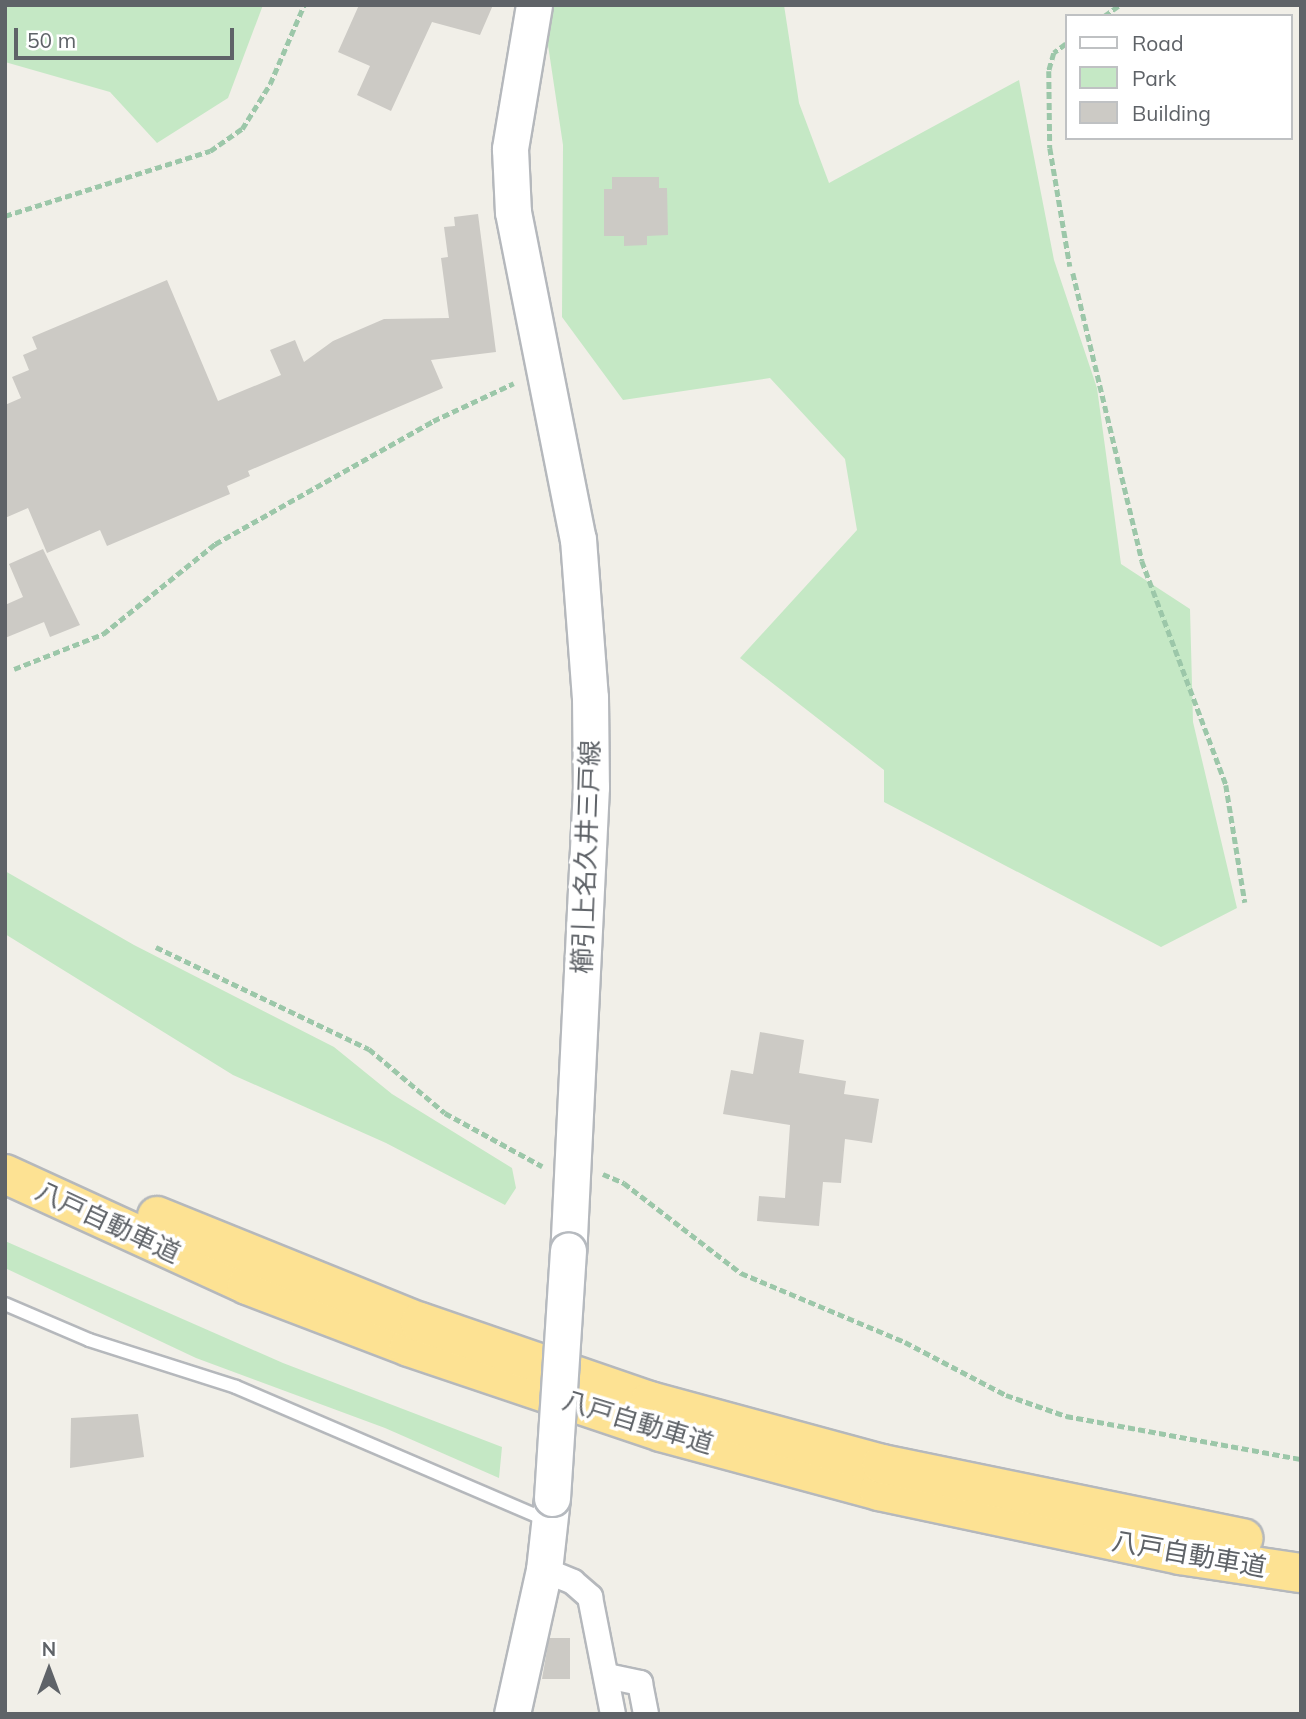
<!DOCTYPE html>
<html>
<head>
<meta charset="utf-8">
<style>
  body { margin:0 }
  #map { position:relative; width:1306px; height:1719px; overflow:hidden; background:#f1efe8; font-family:Mulish,"Noto Sans JP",sans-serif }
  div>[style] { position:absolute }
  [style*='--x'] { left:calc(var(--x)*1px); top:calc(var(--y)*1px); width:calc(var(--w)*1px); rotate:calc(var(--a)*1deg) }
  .green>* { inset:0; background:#c5e8c5 }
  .building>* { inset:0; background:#cccac5 }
  .path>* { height:4.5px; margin-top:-2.25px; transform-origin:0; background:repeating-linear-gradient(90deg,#9cc7a9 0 7px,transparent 0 10.5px) }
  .roads { filter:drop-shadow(2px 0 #b5b8bc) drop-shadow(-2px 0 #b5b8bc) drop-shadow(0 2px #b5b8bc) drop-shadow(0 -2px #b5b8bc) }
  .service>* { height:12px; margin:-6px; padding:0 6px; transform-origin:6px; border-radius:6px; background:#fff }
  .minor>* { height:24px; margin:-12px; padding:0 12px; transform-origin:12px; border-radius:12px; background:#fff }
  .secondary>* { height:35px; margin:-17.5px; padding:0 17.5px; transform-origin:17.5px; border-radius:17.5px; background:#fff }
  .motorway>* { height:38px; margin:-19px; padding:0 19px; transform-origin:19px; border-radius:19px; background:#fde293 }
  .bridges { filter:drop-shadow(2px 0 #b6babf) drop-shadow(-2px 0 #b6babf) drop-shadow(0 2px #b6babf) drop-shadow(0 -2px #b6babf) }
  .secondary-bridge>* { height:35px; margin:-17.5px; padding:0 17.5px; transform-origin:17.5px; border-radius:17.5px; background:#fff }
  span { translate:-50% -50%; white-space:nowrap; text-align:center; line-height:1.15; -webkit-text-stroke:7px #fff; paint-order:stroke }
  .street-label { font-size:26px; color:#5f6368 }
  .frame { position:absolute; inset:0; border:7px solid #5f6368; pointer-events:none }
  .legend { position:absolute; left:1065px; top:14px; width:228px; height:126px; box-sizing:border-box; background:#fff; border:2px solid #bfc1c3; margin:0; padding:9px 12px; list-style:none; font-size:21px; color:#5f6368 }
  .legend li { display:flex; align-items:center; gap:14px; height:35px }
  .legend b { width:35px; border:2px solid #bfc1c3 }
  .north { position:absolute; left:14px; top:1635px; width:70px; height:70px; -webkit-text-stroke:5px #fff; paint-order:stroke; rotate:0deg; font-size:19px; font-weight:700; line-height:28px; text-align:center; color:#5f6368 }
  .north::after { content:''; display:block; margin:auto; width:24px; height:32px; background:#5f6368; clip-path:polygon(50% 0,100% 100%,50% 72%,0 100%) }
  .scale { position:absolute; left:14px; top:28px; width:220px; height:32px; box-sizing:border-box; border:4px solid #5f6368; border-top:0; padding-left:9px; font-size:21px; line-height:24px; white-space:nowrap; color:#5f6368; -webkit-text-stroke:5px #fff; paint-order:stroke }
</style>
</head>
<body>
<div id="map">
  <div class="green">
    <i style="clip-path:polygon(5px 5px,263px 5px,228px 98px,157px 143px,110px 92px,5px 62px)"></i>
    <i style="clip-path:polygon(542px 5px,784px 5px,799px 103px,829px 183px,1019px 80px,1054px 260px,1097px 388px,1121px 564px,1190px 609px,1193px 722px,1237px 908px,1161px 947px,884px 802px,884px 770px,740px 658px,857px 530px,845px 459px,770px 378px,623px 400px,562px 317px,563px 145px)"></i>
    <i style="clip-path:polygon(5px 871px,134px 945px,334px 1047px,392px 1094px,512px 1168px,516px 1188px,505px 1205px,386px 1143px,233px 1075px,5px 934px)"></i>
    <i style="clip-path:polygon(5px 1241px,283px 1363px,502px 1447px,499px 1478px,385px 1428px,196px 1358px,5px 1268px)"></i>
  </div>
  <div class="building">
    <i style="clip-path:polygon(359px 5px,493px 5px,480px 35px,432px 22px,391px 111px,357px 95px,370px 66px,338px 52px)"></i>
    <i style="clip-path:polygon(612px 177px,659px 177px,659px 188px,667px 188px,668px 235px,647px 236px,647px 245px,624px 246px,624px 236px,604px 236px,604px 189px,612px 189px)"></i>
    <i style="clip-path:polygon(478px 214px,496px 352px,431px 360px,443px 388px,248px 471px,250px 476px,227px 486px,230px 494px,107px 546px,100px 530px,47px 553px,28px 508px,5px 518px,5px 405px,21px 398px,12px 377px,29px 370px,23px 355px,37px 349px,32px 337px,167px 280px,218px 401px,281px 375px,270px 350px,295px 340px,304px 362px,333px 341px,384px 319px,449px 318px,441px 258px,448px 257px,444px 227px,455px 226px,454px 217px)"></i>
    <i style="clip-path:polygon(43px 549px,80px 625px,50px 637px,44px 622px,5px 638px,5px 605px,23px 597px,9px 564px)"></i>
    <i style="clip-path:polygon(760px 1032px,804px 1040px,799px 1073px,846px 1081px,844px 1094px,879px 1099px,872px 1143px,845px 1139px,841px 1183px,823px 1182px,819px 1226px,757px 1221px,759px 1196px,785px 1198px,790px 1125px,723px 1114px,731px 1070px,753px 1074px)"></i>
    <i style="clip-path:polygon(138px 1414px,144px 1457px,70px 1468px,71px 1418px)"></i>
    <i style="clip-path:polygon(549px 1638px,570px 1638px,570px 1679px,542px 1679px)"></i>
  </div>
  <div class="path">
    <i style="--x:1104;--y:16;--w:19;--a:-35"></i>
    <i style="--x:1066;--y:44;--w:15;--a:143"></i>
    <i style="--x:1054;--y:53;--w:19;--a:106"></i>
    <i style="--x:1049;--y:71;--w:77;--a:89.3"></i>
    <i style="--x:1050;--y:148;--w:120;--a:80.4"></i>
    <i style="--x:5;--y:216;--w:215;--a:-17.6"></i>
    <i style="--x:210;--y:151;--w:39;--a:-35"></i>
    <i style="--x:242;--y:129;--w:53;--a:-58.1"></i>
    <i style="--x:270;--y:84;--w:86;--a:-66.7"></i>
    <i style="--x:1073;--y:273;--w:296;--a:76.5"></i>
    <i style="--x:1142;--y:561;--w:239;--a:69.4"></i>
    <i style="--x:1226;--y:785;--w:119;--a:80.8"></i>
    <i style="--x:14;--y:669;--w:96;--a:-21.5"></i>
    <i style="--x:103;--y:634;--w:144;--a:-38.8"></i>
    <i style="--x:215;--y:544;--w:250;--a:-29.4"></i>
    <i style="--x:433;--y:421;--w:89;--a:-25.1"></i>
    <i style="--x:156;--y:947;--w:236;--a:25.6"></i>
    <i style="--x:369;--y:1049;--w:99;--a:40.1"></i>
    <i style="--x:445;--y:1113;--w:111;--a:28.7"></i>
    <i style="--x:603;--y:1174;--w:23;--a:23"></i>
    <i style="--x:624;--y:1183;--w:148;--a:37.6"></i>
    <i style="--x:741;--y:1273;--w:178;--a:22.8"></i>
    <i style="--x:905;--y:1342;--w:114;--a:27.7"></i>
    <i style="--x:1006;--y:1395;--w:64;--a:19.3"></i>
    <i style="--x:1066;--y:1416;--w:239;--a:10.4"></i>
  </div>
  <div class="roads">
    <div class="service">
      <i style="--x:5;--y:1304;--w:91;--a:23.2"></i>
      <i style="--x:89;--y:1340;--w:154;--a:17.7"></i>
      <i style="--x:236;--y:1387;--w:338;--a:23.2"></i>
    </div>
    <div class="minor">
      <i style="--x:544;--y:1570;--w:31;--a:22"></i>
      <i style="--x:573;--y:1582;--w:23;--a:41"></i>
      <i style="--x:590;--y:1597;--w:119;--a:78.9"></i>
      <i style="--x:607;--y:1676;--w:34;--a:12"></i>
      <i style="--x:640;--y:1683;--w:32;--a:79"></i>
    </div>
    <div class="secondary">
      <i style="--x:534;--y:5;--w:146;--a:99.5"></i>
      <i style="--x:510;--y:149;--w:63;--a:87.3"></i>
      <i style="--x:513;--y:212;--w:333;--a:78.8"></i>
      <i style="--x:578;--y:539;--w:158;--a:85.7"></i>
      <i style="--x:590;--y:697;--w:90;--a:89.4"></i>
      <i style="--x:591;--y:787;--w:465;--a:92.8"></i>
      <i style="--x:512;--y:1714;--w:148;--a:-77.5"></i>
      <i style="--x:544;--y:1570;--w:72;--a:-83.7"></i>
    </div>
    <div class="motorway">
      <i style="--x:5;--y:1174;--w:266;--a:24.6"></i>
      <i style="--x:247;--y:1285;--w:173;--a:20.9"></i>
      <i style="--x:409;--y:1347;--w:266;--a:18.6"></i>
      <i style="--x:661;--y:1432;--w:226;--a:15.1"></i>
      <i style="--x:879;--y:1491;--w:308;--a:12"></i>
      <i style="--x:1180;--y:1555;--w:122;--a:8.5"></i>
      <i style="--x:157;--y:1216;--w:284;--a:22"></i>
      <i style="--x:420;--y:1322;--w:243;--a:19"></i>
      <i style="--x:650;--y:1401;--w:240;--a:15.2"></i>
      <i style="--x:882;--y:1464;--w:369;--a:11.6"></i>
    </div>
  </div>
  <div class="bridges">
    <div class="secondary-bridge">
      <i style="--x:552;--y:1498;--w:248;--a:-86.3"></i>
    </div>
  </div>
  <div class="street-label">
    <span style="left:586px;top:857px;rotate:-88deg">櫛引上名久井三戸線</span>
    <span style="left:108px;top:1222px;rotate:25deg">八戸自動車道</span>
    <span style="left:638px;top:1422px;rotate:17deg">八戸自動車道</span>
    <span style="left:1189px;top:1554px;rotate:10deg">八戸自動車道</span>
  </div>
  <div class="frame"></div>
  <ul class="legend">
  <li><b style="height:9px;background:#fff"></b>Road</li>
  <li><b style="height:19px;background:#c5e8c5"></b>Park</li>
  <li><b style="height:19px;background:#cccac5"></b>Building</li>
  </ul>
  <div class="north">N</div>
  <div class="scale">50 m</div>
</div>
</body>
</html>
